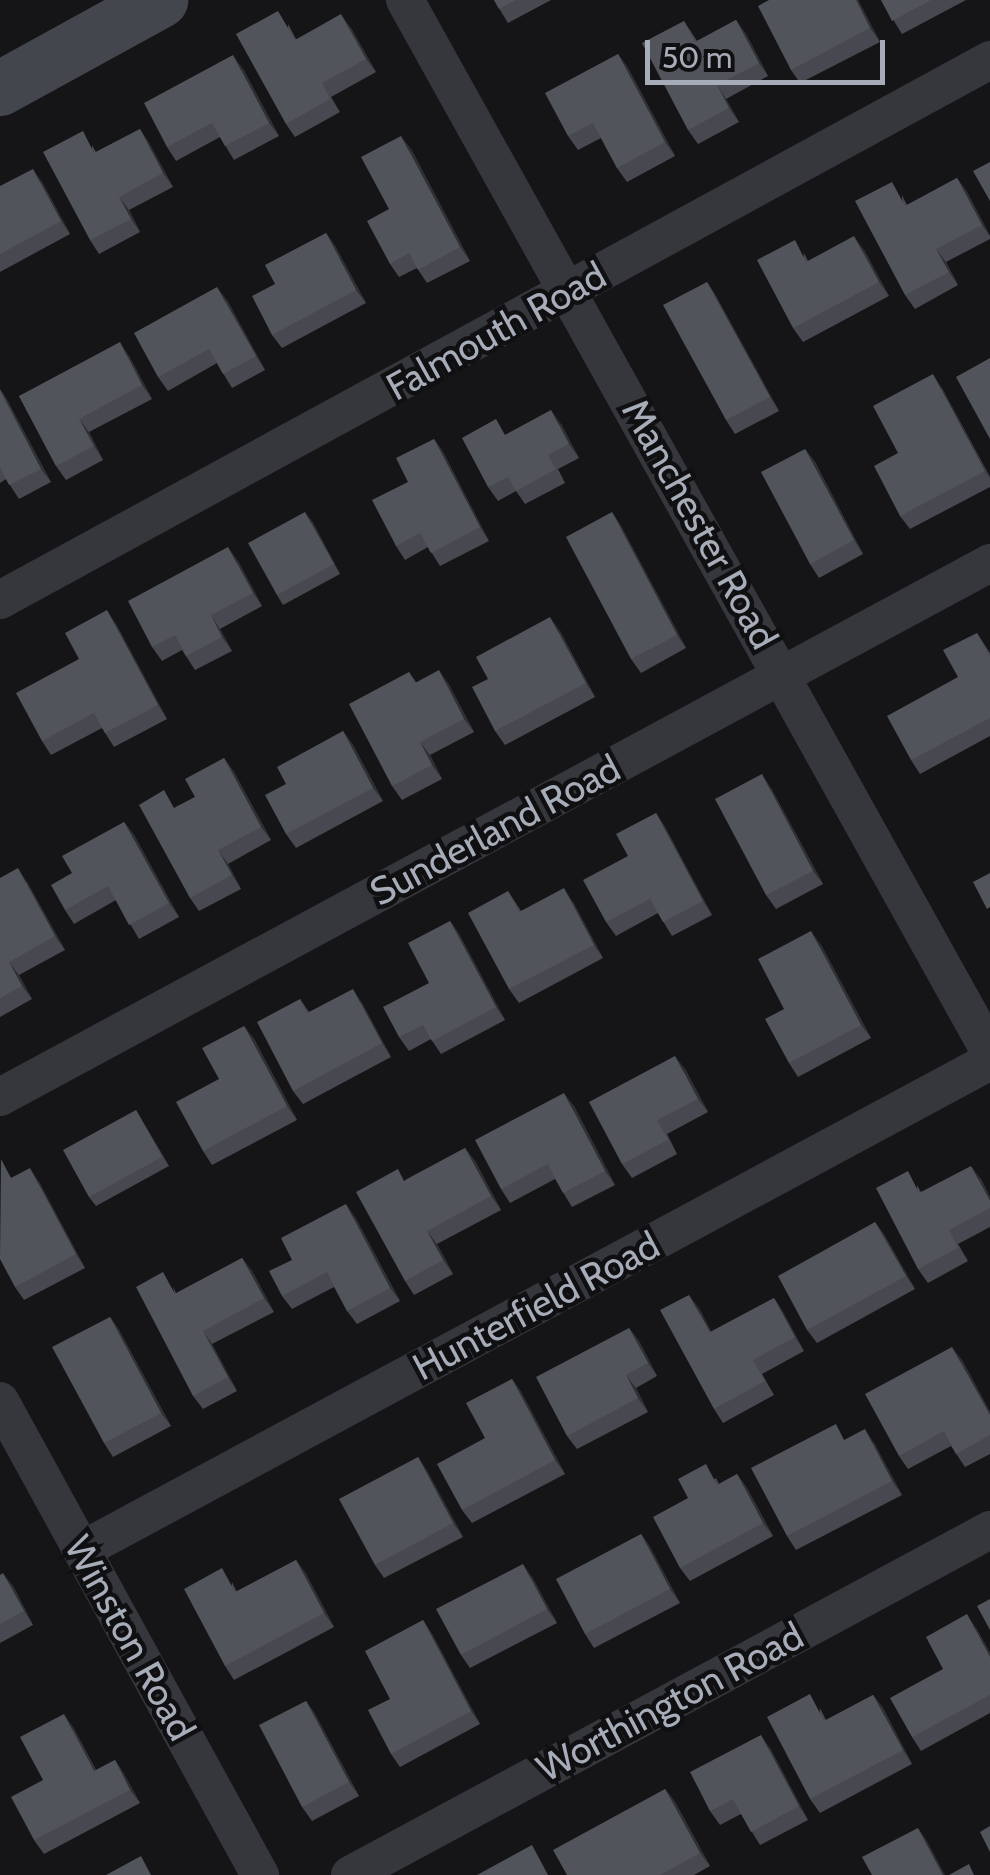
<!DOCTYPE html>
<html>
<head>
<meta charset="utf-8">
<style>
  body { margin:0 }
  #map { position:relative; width:990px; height:1875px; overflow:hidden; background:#151517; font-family:Cabin,sans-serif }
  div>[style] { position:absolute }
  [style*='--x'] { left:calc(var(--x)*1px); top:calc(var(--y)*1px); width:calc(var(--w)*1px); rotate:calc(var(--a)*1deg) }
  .street>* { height:38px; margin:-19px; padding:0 19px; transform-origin:19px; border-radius:19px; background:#36373d }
  .secondary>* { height:55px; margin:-27.5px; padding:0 27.5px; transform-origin:27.5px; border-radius:27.5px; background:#44464d }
  .wall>* { inset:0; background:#484950 }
  .shaded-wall>* { inset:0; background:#2f3034 }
  .building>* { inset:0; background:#52545b }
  span { translate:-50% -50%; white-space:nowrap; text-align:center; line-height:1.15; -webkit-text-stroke:9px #101012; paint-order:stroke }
  .street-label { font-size:38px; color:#a6acb8 }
  .scale { position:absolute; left:645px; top:40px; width:240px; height:45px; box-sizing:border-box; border:5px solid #a6acb8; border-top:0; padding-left:12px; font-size:30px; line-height:35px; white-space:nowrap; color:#a6acb8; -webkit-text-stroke:8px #101012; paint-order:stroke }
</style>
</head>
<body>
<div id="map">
  <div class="street">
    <i style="--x:405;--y:0;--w:1204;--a:60.92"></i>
    <i style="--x:0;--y:600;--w:1128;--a:-28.61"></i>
    <i style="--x:0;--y:1097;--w:1125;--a:-28.34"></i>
    <i style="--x:0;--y:1401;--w:541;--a:61.25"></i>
    <i style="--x:82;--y:1550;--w:1031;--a:-28.3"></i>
    <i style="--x:350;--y:1875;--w:727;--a:-28.33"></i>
  </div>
  <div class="secondary">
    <i style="--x:0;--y:88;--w:183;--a:-28.8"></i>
  </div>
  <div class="wall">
    <i style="clip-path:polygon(494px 0,551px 0,508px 23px)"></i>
    <i style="clip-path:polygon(769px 0,858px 0,880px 42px,800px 83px,791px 70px)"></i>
    <i style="clip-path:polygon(881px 0,966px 0,902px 34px)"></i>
    <i style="clip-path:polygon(736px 20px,746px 34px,768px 76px,726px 99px,739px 122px,698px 144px,688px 130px,684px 21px,697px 41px)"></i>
    <i style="clip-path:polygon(288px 24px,296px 39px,351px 28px,376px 72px,331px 97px,340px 112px,295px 137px,286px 124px)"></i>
    <i style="clip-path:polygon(618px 54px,628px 68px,675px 156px,627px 182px,617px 168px,601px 138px,578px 150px,568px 136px)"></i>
    <i style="clip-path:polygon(243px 69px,279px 136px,234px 160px,220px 137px,176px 161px,167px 147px)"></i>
    <i style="clip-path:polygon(140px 129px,149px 143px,173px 187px,129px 210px,140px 232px,99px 254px,90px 240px,92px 145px,96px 152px)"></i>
    <i style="clip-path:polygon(411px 149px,470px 261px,427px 283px,417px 268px,399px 277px,390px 264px,389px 209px)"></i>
    <i style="clip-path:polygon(957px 178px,967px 192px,990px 236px,990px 239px,946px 262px,958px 285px,915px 309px,905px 295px,902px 195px,907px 205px)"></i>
    <i style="clip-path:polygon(42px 182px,70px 234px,0 272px,0 186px)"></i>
    <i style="clip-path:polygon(326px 233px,335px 246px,366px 303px,282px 348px,272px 335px,275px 284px)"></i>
    <i style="clip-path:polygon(864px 250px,889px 296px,803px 342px,793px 328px,804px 253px,808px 261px)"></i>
    <i style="clip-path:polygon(707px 282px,716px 296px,779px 411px,735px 434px,726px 420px)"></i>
    <i style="clip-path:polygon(227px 300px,265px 370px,232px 388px,217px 363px,168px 391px,158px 377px)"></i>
    <i style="clip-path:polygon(129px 356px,152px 399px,89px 432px,103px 460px,66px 480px,56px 466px,19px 396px)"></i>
    <i style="clip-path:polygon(942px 388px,990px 477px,990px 487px,910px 529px,900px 516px,898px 453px)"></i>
    <i style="clip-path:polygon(0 389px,6px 398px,51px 482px,19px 499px,6px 479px,0 483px)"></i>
    <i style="clip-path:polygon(561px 424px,579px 458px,558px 469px,565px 483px,525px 504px,516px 491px,498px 501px,488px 487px,506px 434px)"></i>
    <i style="clip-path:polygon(434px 439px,443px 452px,489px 541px,440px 566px,428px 547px,405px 560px,396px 546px,408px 482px)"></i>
    <i style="clip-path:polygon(805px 449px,815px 462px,863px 554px,819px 578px,810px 564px)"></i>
    <i style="clip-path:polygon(612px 512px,621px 526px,686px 648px,641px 673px,631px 659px)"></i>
    <i style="clip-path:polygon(312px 521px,340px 574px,283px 605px,277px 595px)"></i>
    <i style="clip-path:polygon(238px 561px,262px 606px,220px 629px,232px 651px,195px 670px,182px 650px,162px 661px,152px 647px)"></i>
    <i style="clip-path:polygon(116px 624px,167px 719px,114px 747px,102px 728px,51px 755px,42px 741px,79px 659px)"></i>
    <i style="clip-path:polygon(560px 631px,595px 697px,505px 745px,495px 731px,488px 679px)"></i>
    <i style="clip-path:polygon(977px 633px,990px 653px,990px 736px,920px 774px,911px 760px,958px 677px)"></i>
    <i style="clip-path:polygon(409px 672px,416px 682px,448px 683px,474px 732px,430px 755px,442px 779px,402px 800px,392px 786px)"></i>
    <i style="clip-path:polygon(343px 731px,353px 745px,383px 801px,296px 848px,286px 834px,286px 784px)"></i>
    <i style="clip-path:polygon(224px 758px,234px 772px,271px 840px,228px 864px,241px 889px,199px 911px,190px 898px,176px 807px,195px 797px)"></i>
    <i style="clip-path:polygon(771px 788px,823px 884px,776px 909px,766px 895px)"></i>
    <i style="clip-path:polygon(656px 813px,665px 827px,712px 915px,672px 936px,658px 913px,616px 936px,606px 922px,628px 856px)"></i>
    <i style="clip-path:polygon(124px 822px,134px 835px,179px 917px,139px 939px,116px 900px,74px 924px,65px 910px,72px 873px)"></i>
    <i style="clip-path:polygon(0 878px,27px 882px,65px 950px,19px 975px,32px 999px,0 1017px)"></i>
    <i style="clip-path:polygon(508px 891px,521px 911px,573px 902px,603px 958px,519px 1003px,509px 989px)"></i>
    <i style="clip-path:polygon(450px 921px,459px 934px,505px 1020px,441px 1054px,431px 1039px,409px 1051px,399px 1037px,429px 983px)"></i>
    <i style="clip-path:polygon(821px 945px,871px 1038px,798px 1077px,789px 1063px,784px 1009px)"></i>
    <i style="clip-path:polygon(300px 999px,309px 1012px,362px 1003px,391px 1057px,303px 1104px,293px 1091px)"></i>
    <i style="clip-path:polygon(244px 1026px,254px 1039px,297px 1120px,212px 1165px,203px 1151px,219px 1079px)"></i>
    <i style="clip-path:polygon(685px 1069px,708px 1112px,667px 1134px,677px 1154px,632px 1178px,622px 1164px)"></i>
    <i style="clip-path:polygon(574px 1106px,615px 1185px,572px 1207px,555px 1179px,510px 1203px,501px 1189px)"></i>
    <i style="clip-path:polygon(136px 1110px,169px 1166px,96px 1206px,89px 1197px)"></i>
    <i style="clip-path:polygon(465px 1148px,475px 1161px,501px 1210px,437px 1244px,453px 1274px,414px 1295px,405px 1281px,405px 1180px)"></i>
    <i style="clip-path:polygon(981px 1179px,990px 1197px,990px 1227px,958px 1244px,968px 1261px,928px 1283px,918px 1269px,917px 1185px,921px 1192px)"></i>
    <i style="clip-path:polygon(39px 1182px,85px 1268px,24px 1300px,15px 1287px)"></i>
    <i style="clip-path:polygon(355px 1217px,400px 1301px,357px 1324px,347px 1311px,334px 1287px,292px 1309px,282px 1296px,292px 1260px)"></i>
    <i style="clip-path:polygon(875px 1222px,885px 1236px,915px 1289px,817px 1343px,807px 1330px)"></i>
    <i style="clip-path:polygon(242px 1258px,252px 1271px,274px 1312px,212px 1344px,237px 1391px,203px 1409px,193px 1396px,173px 1286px,176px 1293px)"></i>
    <i style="clip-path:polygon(774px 1298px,783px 1312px,804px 1351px,762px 1374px,774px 1395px,723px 1423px,714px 1409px,699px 1308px,711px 1332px)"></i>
    <i style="clip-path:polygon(110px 1317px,119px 1330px,171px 1426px,113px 1457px,104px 1443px)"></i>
    <i style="clip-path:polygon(629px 1328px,639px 1341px,657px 1376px,636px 1388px,648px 1412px,577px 1449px,567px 1436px)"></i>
    <i style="clip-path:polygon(962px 1360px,990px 1412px,990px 1454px,965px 1467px,951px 1446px,908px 1469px,899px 1456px)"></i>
    <i style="clip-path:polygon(512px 1379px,521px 1392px,565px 1474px,472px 1523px,462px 1510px,485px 1438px)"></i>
    <i style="clip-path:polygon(846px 1439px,874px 1443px,902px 1495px,796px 1550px,787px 1536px)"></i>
    <i style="clip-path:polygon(418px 1457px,427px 1471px,463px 1537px,384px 1578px,375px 1565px)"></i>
    <i style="clip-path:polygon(737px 1474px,747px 1488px,773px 1536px,690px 1581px,680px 1568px,688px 1498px,716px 1478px,719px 1484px)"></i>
    <i style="clip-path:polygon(641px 1534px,650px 1547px,680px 1603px,594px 1648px,585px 1634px)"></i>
    <i style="clip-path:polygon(296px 1560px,306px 1574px,334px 1627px,234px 1680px,225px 1666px,232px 1582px,237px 1592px)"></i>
    <i style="clip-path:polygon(0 1575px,13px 1586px,33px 1625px,0 1643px)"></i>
    <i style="clip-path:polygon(532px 1577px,557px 1623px,470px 1668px,461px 1655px)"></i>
    <i style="clip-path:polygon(423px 1620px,432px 1634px,480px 1724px,400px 1767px,391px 1754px,390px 1699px)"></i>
    <i style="clip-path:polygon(976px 1628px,990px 1653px,990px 1713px,921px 1751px,912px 1737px,943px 1669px)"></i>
    <i style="clip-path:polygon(873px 1695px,883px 1708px,912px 1764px,820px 1813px,810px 1799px,820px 1708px,826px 1720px)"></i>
    <i style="clip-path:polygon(306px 1701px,315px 1714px,359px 1796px,312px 1821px,302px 1807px)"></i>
    <i style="clip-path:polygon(73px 1727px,96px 1770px,115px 1760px,124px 1774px,140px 1803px,44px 1854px,34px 1840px,43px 1780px)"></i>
    <i style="clip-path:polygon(770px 1748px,808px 1820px,760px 1845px,741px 1814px,720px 1825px,710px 1811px)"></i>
    <i style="clip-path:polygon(665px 1789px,675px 1802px,710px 1866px,694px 1875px,567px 1875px)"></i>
  </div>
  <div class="shaded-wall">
    <i style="clip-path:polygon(856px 0,858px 0,880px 42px,870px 28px)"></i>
    <i style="clip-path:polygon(341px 14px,351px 28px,376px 72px,366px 59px)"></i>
    <i style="clip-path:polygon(736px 20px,746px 34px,768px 76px,759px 63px)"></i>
    <i style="clip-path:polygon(618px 54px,628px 68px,675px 156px,665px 142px)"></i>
    <i style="clip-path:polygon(233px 55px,243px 69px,279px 136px,269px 123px)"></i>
    <i style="clip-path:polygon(717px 85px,726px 99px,739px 122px,729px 108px)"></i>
    <i style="clip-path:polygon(140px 129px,149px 143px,173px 187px,163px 173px)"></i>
    <i style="clip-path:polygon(401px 136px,411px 149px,470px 261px,460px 247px)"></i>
    <i style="clip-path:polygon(33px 169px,42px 182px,70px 234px,61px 221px)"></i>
    <i style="clip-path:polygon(957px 178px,967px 192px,990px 236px,982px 225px)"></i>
    <i style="clip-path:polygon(119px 197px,129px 210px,140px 232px,131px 219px)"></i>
    <i style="clip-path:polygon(326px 233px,335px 246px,366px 303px,356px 290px)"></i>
    <i style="clip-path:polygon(854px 236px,864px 250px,889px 296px,879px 282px)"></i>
    <i style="clip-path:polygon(936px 249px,946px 262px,958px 285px,949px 272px)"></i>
    <i style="clip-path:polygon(707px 282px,716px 296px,779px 411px,770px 397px)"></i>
    <i style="clip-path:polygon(217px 287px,227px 300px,265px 370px,256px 356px)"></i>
    <i style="clip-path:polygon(120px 342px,129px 356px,152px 399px,142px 385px)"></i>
    <i style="clip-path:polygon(933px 374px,942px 388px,990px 479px,985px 471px)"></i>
    <i style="clip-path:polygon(0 389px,6px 398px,51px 482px,41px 469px)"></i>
    <i style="clip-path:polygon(551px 410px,561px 424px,579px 458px,569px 444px)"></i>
    <i style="clip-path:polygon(79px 419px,89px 432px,103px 460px,94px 446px)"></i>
    <i style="clip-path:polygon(434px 439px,443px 452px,489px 541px,480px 527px)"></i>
    <i style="clip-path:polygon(805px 449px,815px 462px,863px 554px,854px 540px)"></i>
    <i style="clip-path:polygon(305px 512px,312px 521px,340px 574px,334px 564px)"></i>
    <i style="clip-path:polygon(612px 512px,621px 526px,686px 648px,677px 635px)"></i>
    <i style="clip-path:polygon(228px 547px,238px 561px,262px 606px,253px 593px)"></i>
    <i style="clip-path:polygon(107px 610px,116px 624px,167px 719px,158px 705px)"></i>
    <i style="clip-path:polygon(211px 615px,220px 629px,232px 651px,222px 637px)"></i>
    <i style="clip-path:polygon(550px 617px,560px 631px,595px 697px,586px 683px)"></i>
    <i style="clip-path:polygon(439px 670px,448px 683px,474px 732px,464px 719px)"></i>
    <i style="clip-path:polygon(343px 731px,353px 745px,383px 801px,373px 788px)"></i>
    <i style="clip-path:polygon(420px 742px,430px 755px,442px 779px,432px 765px)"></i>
    <i style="clip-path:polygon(224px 758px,234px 772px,271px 840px,261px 827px)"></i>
    <i style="clip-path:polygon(762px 774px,771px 788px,823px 884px,813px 871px)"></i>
    <i style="clip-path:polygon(656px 813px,665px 827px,712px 915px,703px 901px)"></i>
    <i style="clip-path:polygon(124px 822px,134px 835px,179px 917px,169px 903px)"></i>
    <i style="clip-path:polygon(218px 850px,228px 864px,241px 889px,232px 875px)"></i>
    <i style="clip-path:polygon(18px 868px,27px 882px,65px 950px,55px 936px)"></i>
    <i style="clip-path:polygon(564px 888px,573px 902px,603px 958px,594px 945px)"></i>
    <i style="clip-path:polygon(450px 921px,459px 934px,505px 1020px,496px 1007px)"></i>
    <i style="clip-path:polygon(811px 931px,821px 945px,871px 1038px,861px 1025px)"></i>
    <i style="clip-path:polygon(9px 962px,19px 975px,32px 999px,22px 986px)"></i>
    <i style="clip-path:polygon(353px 989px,362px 1003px,391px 1057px,382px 1043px)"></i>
    <i style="clip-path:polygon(244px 1026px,254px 1039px,297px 1120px,287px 1106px)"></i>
    <i style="clip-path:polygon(675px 1056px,685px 1069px,708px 1112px,698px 1099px)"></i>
    <i style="clip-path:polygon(564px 1093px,574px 1106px,615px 1185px,605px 1171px)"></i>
    <i style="clip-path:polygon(465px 1148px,475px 1161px,501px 1210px,491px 1196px)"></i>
    <i style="clip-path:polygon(971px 1166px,981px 1179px,990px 1197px,990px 1201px)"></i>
    <i style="clip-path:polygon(30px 1168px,39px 1182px,85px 1268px,76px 1254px)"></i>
    <i style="clip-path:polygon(346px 1204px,355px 1217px,400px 1301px,390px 1288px)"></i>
    <i style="clip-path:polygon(875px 1222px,885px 1236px,915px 1289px,906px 1276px)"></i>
    <i style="clip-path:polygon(427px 1231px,437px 1244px,453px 1274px,443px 1260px)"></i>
    <i style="clip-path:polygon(242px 1258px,252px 1271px,274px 1312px,264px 1298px)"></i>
    <i style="clip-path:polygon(689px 1295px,699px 1308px,719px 1346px,710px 1332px)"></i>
    <i style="clip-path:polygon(774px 1298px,783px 1312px,804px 1351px,795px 1337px)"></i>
    <i style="clip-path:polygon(110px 1317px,119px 1330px,171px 1426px,161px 1413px)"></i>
    <i style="clip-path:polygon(629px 1328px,639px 1341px,657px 1376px,648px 1363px)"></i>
    <i style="clip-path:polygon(203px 1331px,212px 1344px,237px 1391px,228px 1377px)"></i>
    <i style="clip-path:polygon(952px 1347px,962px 1360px,990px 1412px,990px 1415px)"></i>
    <i style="clip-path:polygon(626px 1375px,636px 1388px,648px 1412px,638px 1398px)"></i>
    <i style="clip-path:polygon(512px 1379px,521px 1392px,565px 1474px,555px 1460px)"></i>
    <i style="clip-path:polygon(865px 1429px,874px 1443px,902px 1495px,892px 1481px)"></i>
    <i style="clip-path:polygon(418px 1457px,427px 1471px,463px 1537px,453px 1523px)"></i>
    <i style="clip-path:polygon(737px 1474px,747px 1488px,773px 1536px,763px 1523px)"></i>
    <i style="clip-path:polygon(641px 1534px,650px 1547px,680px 1603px,670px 1589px)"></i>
    <i style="clip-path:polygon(296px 1560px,306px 1574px,334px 1627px,324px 1613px)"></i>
    <i style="clip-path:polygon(523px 1564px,532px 1577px,557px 1623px,547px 1609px)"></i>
    <i style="clip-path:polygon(3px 1573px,13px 1586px,33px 1625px,24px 1611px)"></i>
    <i style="clip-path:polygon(967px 1614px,976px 1628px,990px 1653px,990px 1657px)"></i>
    <i style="clip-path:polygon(423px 1620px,432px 1634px,480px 1724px,471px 1711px)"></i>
    <i style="clip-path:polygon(873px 1695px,883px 1708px,912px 1764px,903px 1750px)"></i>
    <i style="clip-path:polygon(306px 1701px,315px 1714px,359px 1796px,349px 1782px)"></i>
    <i style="clip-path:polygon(64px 1714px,73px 1727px,103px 1785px,94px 1771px)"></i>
    <i style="clip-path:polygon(761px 1735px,770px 1748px,808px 1820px,799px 1806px)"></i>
    <i style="clip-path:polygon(115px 1760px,124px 1774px,140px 1803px,130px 1790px)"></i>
    <i style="clip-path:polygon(665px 1789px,675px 1802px,710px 1866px,700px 1853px)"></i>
    <i style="clip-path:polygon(918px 1828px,927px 1841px,945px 1875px,943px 1875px)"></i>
  </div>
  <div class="building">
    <i style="clip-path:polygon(494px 0,516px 0,499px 9px)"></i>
    <i style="clip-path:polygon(769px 0,856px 0,870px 28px,791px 70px,758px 6px)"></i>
    <i style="clip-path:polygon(881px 0,931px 0,892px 21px)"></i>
    <i style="clip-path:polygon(278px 11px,295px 40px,341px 14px,366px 59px,322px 83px,330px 99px,286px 124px,236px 34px)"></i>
    <i style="clip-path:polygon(736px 20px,759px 63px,717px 85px,729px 108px,688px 130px,642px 43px,684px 21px,695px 42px)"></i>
    <i style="clip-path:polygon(618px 54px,665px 142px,617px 168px,593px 123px,568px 136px,545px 93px)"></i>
    <i style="clip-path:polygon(233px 55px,269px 123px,225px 146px,212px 123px,167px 147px,144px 103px)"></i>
    <i style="clip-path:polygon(140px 129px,163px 173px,119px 197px,131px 219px,90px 240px,43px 152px,83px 131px,94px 153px)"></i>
    <i style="clip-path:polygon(401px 136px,460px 247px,418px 270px,409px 253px,390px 264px,367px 221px,389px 209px,361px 157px)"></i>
    <i style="clip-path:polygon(990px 162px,990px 201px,973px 171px)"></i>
    <i style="clip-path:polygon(33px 169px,61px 221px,0 254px,0 186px)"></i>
    <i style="clip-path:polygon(957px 178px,982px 225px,936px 249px,949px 272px,905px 295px,855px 201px,892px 182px,905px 206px)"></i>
    <i style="clip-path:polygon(326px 233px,356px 290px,272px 335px,252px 296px,275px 284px,265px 265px)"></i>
    <i style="clip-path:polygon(854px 236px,879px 282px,793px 328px,757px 260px,795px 240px,806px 262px)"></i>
    <i style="clip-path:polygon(707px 282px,770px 397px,726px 420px,663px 305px)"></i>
    <i style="clip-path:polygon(217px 287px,256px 356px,223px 374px,209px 349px,158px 377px,134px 333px)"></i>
    <i style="clip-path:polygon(120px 342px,142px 385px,79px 419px,94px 446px,56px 466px,19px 396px)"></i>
    <i style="clip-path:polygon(990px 358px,990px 439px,956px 377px)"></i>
    <i style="clip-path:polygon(933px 374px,985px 471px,900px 516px,874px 466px,898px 453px,873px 406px)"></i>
    <i style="clip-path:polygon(0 391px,41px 469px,9px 485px,0 467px)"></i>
    <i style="clip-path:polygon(551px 410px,569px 444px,548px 455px,556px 469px,516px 491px,508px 477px,488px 487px,462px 438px,496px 419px,505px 435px)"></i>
    <i style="clip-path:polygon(434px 439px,480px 527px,431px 553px,420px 533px,396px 546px,372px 500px,408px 482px,396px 458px)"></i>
    <i style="clip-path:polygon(805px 449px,854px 540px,810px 564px,761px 472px)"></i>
    <i style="clip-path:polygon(305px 512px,334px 564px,277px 595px,248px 543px)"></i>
    <i style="clip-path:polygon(612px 512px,677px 635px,631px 659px,566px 537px)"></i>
    <i style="clip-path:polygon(228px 547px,253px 593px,211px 615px,222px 637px,186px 656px,175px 635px,152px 647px,128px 601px)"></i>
    <i style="clip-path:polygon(107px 610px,158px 705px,105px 733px,94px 713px,42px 741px,16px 693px,79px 659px,65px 633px)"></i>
    <i style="clip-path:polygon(550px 617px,586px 683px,495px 731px,472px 687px,488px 679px,476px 657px)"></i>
    <i style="clip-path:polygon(977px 633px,990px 657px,990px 718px,911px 760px,887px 716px,958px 677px,943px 650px)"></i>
    <i style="clip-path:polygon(439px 670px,464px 719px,420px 742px,432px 765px,392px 786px,349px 704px,409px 672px,415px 683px)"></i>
    <i style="clip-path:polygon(343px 731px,373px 788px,286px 834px,265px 795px,286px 784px,277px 767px)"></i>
    <i style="clip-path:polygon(224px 758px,261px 827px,218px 850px,232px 875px,190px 898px,139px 805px,164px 790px,174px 808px,195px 797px,185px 779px)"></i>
    <i style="clip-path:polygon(762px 774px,813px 871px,766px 895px,715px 799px)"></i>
    <i style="clip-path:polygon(656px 813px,703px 901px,663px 922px,650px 899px,606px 922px,583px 880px,628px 856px,616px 834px)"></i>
    <i style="clip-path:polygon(124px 822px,169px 903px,129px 925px,108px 886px,65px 910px,51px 885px,72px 873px,62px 856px)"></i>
    <i style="clip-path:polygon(18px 868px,55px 936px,9px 962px,22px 986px,0 998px,0 878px)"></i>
    <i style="clip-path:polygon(990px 873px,990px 907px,987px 909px,973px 882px)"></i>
    <i style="clip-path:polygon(564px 888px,594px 945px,509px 989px,468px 913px,508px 891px,519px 912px)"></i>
    <i style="clip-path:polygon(450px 921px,496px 1007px,432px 1041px,423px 1025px,399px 1037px,383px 1007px,429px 983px,408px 943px)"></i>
    <i style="clip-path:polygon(811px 931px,861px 1025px,789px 1063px,765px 1019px,784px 1009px,758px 959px)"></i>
    <i style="clip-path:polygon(353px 989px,382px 1043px,293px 1091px,257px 1022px,300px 999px,307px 1013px)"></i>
    <i style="clip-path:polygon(244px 1026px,287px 1106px,203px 1151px,176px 1102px,219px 1079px,202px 1048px)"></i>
    <i style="clip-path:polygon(675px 1056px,698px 1099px,657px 1120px,668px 1140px,622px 1164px,589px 1102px)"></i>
    <i style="clip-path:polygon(564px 1093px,605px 1171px,563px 1193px,548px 1164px,501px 1189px,475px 1140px)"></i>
    <i style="clip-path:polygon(136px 1110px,162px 1157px,89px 1197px,63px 1150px)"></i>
    <i style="clip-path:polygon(465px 1148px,491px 1196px,427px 1231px,443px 1260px,405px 1281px,356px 1192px,398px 1169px,404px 1181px)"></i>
    <i style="clip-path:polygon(1px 1159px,11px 1178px,30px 1168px,76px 1254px,15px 1287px,0 1259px)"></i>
    <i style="clip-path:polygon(971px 1166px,990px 1201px,990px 1208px,949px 1230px,958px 1248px,918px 1269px,876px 1188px,908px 1171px,919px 1193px)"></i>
    <i style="clip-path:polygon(346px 1204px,390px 1288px,347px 1311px,327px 1272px,282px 1296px,269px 1271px,292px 1260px,281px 1238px)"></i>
    <i style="clip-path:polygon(875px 1222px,906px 1276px,807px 1330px,778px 1276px)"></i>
    <i style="clip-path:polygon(242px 1258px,264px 1298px,203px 1331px,228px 1377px,193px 1396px,136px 1287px,163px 1272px,175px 1294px)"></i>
    <i style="clip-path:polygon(689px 1295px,710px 1332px,774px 1298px,795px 1337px,753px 1360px,765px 1381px,714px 1409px,660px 1310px)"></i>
    <i style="clip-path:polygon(110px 1317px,161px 1413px,104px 1443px,52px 1347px)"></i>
    <i style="clip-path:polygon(629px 1328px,648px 1363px,626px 1375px,638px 1398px,567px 1436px,536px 1377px)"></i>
    <i style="clip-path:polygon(952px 1347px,990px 1415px,990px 1435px,956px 1454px,944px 1431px,899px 1456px,865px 1394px)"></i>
    <i style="clip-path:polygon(512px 1379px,555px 1460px,462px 1510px,437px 1464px,485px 1438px,466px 1403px)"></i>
    <i style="clip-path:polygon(836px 1424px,844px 1440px,865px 1429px,892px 1481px,787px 1536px,751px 1468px)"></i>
    <i style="clip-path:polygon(418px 1457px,453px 1523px,375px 1565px,339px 1499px)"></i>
    <i style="clip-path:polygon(706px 1464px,717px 1485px,737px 1474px,763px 1523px,680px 1568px,653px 1517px,688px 1498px,678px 1479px)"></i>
    <i style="clip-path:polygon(641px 1534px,670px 1589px,585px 1634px,556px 1579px)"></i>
    <i style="clip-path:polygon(296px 1560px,324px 1613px,225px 1666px,184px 1589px,222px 1568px,235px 1592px)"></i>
    <i style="clip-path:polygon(523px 1564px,547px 1609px,461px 1655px,436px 1609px)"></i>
    <i style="clip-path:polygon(3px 1573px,24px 1611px,0 1624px,0 1575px)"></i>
    <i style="clip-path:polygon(990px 1599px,990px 1630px,977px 1606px)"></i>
    <i style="clip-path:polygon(967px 1614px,990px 1657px,990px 1695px,912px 1737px,890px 1698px,943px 1669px,926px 1637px)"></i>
    <i style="clip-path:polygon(423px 1620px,471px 1711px,391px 1754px,368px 1710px,390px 1699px,365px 1651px)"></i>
    <i style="clip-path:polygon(810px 1694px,824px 1721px,873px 1695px,903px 1750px,810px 1799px,767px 1717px)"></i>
    <i style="clip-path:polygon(306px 1701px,349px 1782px,302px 1807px,259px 1725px)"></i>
    <i style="clip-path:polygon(64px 1714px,94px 1771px,115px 1760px,130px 1790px,34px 1840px,11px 1797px,43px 1780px,20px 1737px)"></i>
    <i style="clip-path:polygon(761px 1735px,799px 1806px,751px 1832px,733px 1799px,710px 1811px,690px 1772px)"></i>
    <i style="clip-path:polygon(665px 1789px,700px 1853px,660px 1875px,567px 1875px,553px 1850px)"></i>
    <i style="clip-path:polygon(990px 1826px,990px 1852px,980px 1832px)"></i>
    <i style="clip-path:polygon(918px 1828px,943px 1875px,872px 1875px,862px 1857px)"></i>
    <i style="clip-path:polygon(532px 1845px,548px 1875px,477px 1875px)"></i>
    <i style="clip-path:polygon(141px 1856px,151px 1875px,106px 1875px)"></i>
    <i style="clip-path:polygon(969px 1864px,974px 1875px,949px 1875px)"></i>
  </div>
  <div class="street-label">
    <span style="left:496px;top:331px;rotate:-29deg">Falmouth Road</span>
    <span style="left:700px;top:524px;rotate:61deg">Manchester Road</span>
    <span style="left:495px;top:830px;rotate:-28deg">Sunderland Road</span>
    <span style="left:536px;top:1306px;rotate:-28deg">Hunterfield Road</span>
    <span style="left:130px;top:1638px;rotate:61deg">Winston Road</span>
    <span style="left:670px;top:1702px;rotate:-28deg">Worthington Road</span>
  </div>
  <div class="scale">50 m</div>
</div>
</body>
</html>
